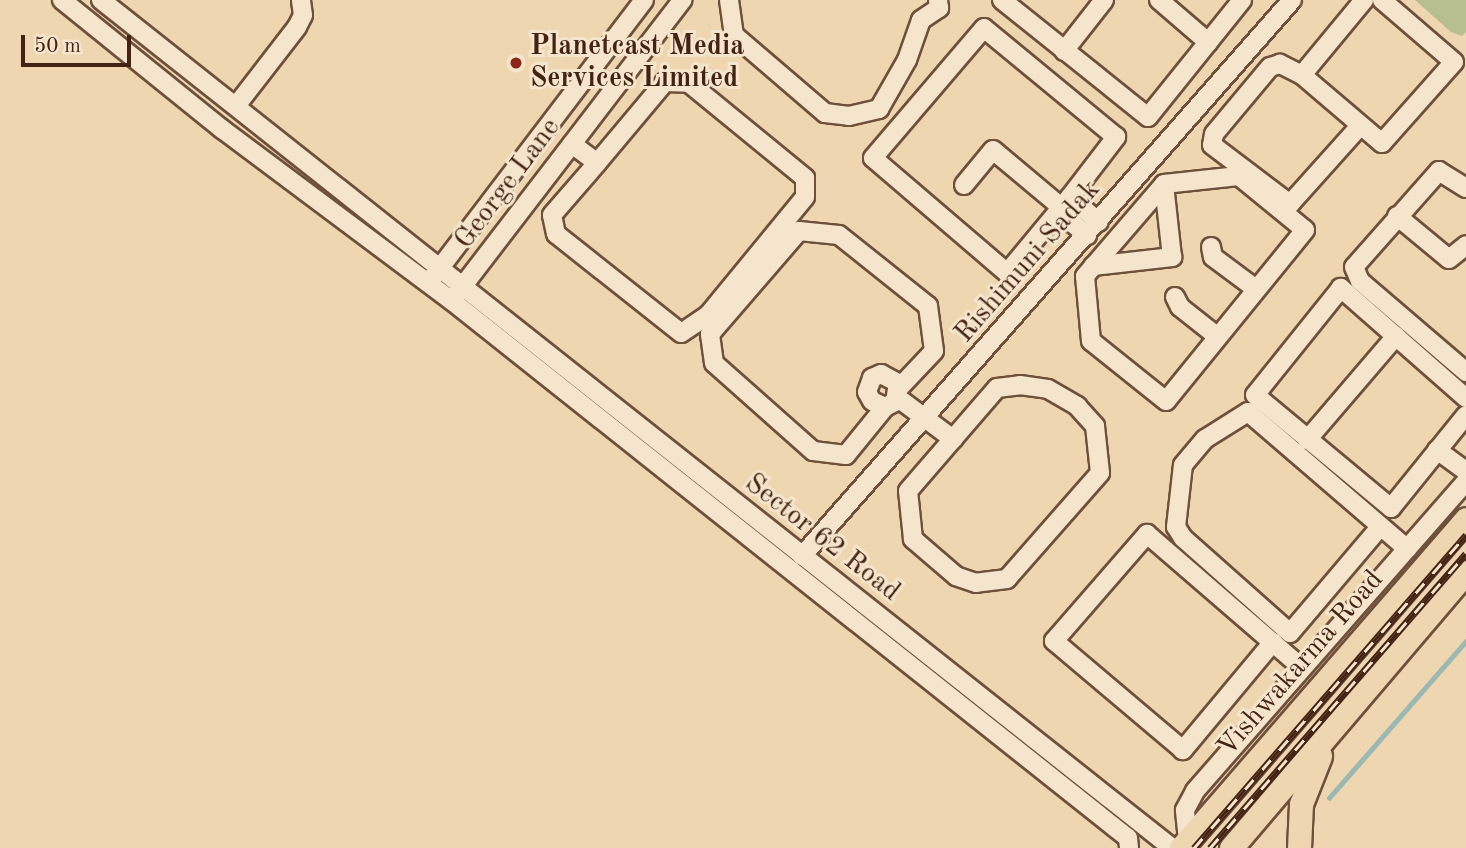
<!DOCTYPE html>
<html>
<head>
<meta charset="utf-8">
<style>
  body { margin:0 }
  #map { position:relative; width:1466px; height:848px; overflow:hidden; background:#eed7b0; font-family:"Old Standard TT",serif }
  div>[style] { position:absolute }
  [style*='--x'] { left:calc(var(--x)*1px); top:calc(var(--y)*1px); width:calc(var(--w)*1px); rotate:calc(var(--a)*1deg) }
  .green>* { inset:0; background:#b6bf8d }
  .stream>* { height:4.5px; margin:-2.25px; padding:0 2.25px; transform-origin:2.25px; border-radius:2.25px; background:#9bb8b3 }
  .roads { filter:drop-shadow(2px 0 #6e503b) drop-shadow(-2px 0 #6e503b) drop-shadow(0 2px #6e503b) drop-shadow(0 -2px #6e503b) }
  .minor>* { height:18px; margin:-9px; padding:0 9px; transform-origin:9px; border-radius:9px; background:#f4e5cc }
  .major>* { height:23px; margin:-11.5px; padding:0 11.5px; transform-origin:11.5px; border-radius:11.5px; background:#eed7b0 }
  .rail>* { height:7px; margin-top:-3.5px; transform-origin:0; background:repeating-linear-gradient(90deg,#f4e5cc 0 13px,#432314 0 26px); box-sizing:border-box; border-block:2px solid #432314 }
  .dots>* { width:19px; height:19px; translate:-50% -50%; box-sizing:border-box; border:4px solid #f4e5cc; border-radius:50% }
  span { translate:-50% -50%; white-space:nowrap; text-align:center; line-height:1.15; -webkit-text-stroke:6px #f4e5cc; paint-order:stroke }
  .poi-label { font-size:28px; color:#432314; font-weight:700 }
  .left { translate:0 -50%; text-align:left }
  .street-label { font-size:28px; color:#432314 }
  .scale { position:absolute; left:21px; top:35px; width:110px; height:32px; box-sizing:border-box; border:4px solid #432314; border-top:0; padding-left:9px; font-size:21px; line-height:24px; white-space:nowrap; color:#432314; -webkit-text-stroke:5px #f4e5cc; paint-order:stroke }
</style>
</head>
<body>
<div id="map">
  <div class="green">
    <i style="clip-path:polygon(1415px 0,1466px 0,1466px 32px,1462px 36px,1451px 32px)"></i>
  </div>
  <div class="stream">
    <i style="--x:1329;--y:798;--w:208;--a:-48.9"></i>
  </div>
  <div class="roads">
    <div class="minor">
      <i style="--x:62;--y:0;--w:206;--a:38.9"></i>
      <i style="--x:222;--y:129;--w:287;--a:36.8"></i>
      <i style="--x:452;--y:301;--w:863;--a:38.46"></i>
      <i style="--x:1128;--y:838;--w:10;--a:84"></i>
      <i style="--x:101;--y:0;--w:1366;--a:38.37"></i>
      <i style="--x:729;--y:0;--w:35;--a:82"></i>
      <i style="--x:734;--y:35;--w:120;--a:40.6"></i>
      <i style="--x:825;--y:113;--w:24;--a:7"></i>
      <i style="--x:849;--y:116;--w:31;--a:-13"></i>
      <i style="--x:879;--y:109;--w:56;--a:-60.3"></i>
      <i style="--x:907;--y:60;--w:42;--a:-70.7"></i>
      <i style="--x:921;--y:20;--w:22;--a:-34"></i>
      <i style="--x:939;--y:8;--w:8;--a:-97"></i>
      <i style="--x:1002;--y:0;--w:187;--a:38.7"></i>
      <i style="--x:1148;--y:117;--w:150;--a:-51.2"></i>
      <i style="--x:1159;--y:0;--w:65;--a:40.6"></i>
      <i style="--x:1364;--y:0;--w:97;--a:129.6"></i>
      <i style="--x:1302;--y:75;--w:105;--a:40.4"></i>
      <i style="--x:1382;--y:143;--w:108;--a:-48.4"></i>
      <i style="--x:1454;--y:62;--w:95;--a:-139.3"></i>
      <i style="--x:1064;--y:51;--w:65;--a:-51.9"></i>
      <i style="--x:1302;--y:75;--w:25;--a:-153"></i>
      <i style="--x:1280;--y:64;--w:10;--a:163"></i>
      <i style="--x:1270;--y:67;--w:87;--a:129.9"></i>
      <i style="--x:1214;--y:134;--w:11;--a:100"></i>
      <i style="--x:1212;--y:145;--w:98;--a:37.1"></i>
      <i style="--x:1290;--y:204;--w:105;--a:-48.1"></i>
      <i style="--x:236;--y:106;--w:100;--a:-52.3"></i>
      <i style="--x:297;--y:27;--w:13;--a:-63"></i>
      <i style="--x:303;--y:15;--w:15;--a:-98"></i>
      <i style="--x:572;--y:144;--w:31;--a:37"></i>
      <i style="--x:597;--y:163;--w:106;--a:-50"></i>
      <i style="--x:665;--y:82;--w:24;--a:2"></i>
      <i style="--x:689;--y:83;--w:150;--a:39.3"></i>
      <i style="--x:805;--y:178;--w:19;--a:90"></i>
      <i style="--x:805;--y:197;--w:153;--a:129.4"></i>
      <i style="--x:708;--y:315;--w:32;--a:146"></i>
      <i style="--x:681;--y:333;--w:159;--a:-141.6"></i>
      <i style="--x:556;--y:234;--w:19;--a:-102"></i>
      <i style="--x:552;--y:215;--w:69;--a:-49.1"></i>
      <i style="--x:1239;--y:176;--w:85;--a:39.3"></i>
      <i style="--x:1305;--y:230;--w:220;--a:129.1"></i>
      <i style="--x:1166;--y:401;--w:96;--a:-141.3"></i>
      <i style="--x:1091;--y:341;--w:65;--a:-95.3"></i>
      <i style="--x:1085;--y:276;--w:121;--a:-49.3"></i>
      <i style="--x:1164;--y:184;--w:75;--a:-6.1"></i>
      <i style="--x:964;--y:185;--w:45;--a:-50.4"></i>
      <i style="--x:993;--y:150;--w:89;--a:40"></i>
      <i style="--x:1466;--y:188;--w:32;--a:-148"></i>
      <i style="--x:1439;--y:171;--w:128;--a:131.5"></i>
      <i style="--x:1354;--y:267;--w:15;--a:67"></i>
      <i style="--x:1360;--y:281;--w:140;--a:40.6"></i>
      <i style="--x:1070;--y:197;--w:76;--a:-52.5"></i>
      <i style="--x:1116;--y:137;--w:171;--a:-140.5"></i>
      <i style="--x:984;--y:28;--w:171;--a:130.5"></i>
      <i style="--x:873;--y:158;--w:177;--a:40.6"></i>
      <i style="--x:1007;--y:273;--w:99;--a:-50.3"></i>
      <i style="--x:1070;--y:197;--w:38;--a:41"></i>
      <i style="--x:1058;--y:211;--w:38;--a:40"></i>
      <i style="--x:1397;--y:216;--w:67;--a:39.6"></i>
      <i style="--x:1449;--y:259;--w:22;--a:-39"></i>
      <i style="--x:1211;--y:247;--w:10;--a:79"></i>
      <i style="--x:1213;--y:257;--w:54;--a:36.7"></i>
      <i style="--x:1093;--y:266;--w:80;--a:-6.5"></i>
      <i style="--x:1172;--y:257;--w:73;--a:-96.3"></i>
      <i style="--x:433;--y:277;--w:348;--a:-52.7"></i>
      <i style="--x:456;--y:295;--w:372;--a:-52.5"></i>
      <i style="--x:1175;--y:297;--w:11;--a:63"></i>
      <i style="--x:1180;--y:307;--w:48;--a:38.3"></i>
      <i style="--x:1020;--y:385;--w:28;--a:8"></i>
      <i style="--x:1048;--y:389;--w:34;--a:30"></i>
      <i style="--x:1077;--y:406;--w:27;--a:48"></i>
      <i style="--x:1095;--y:426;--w:47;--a:83.9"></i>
      <i style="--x:1100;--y:473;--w:141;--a:131.3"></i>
      <i style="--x:1007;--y:579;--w:31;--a:173"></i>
      <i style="--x:976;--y:583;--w:21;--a:-161"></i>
      <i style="--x:956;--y:576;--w:57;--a:-139.3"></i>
      <i style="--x:913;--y:539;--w:48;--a:-95.9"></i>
      <i style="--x:908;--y:491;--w:136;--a:-49.2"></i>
      <i style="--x:997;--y:388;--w:23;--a:-7"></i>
      <i style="--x:898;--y:398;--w:69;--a:36.7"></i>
      <i style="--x:1466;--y:398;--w:167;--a:-138.7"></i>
      <i style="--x:1341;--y:288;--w:137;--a:128.8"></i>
      <i style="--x:1255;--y:395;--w:177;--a:39.7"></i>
      <i style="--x:1391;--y:508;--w:119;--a:-51.1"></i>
      <i style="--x:885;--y:407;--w:14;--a:-155"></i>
      <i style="--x:872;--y:401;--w:10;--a:-119"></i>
      <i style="--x:867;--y:392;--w:15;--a:-70"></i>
      <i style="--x:872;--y:378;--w:10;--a:-24"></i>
      <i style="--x:881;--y:374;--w:19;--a:28"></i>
      <i style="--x:898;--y:383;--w:19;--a:99"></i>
      <i style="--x:895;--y:402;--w:11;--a:153"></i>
      <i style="--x:885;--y:407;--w:62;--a:129.1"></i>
      <i style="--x:846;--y:455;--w:33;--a:-173"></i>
      <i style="--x:813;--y:451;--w:132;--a:-138.4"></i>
      <i style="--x:714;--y:363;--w:29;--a:-98"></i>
      <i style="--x:710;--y:334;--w:136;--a:-49.2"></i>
      <i style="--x:799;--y:231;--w:40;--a:5.7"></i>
      <i style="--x:839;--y:235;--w:114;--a:38.6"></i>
      <i style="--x:928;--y:306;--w:45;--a:82.4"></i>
      <i style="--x:934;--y:351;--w:50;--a:133.4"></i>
      <i style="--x:1307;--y:440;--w:137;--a:-49.4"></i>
      <i style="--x:1437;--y:450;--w:36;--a:36"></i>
      <i style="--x:1380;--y:527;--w:139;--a:130.3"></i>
      <i style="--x:1290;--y:633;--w:143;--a:-138.4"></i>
      <i style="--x:1183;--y:538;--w:13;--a:-122"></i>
      <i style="--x:1176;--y:527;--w:62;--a:-83.6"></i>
      <i style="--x:1183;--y:465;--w:34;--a:-50"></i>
      <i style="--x:1205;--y:439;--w:51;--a:-32.1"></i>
      <i style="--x:1248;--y:412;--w:210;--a:40.7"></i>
      <i style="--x:802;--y:556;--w:741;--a:-48.61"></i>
      <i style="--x:1273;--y:642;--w:141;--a:129.8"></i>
      <i style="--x:1183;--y:750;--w:169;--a:-139.8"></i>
      <i style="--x:1054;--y:641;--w:142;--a:-49"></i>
      <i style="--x:1147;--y:534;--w:205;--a:40.8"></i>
      <i style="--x:1188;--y:840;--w:30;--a:-96"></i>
      <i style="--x:1185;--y:810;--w:21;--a:-62"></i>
      <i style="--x:1195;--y:791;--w:412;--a:-48.8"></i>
    </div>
    <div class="major">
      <i style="--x:1181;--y:848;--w:435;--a:-49.1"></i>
      <i style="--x:1231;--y:848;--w:362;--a:-49.6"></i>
      <i style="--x:1299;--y:848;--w:44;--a:-87.4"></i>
      <i style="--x:1301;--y:804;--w:52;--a:-68.4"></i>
    </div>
  </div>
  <div class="rail">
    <i style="--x:1194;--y:848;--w:415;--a:-49"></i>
    <i style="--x:1210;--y:848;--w:390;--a:-49"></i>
  </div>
  <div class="dots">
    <i style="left:516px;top:63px;background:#8f2418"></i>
  </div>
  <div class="poi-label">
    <span class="left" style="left:530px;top:63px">Planetcast Media<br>Services Limited</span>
  </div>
  <div class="street-label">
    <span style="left:508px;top:184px;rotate:-53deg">George Lane</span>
    <span style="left:1028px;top:262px;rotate:-49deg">Rishimuni Sadak</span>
    <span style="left:822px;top:538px;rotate:38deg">Sector 62 Road</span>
    <span style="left:1301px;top:664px;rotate:-49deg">Vishwakarma Road</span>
  </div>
  <div class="scale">50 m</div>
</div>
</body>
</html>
